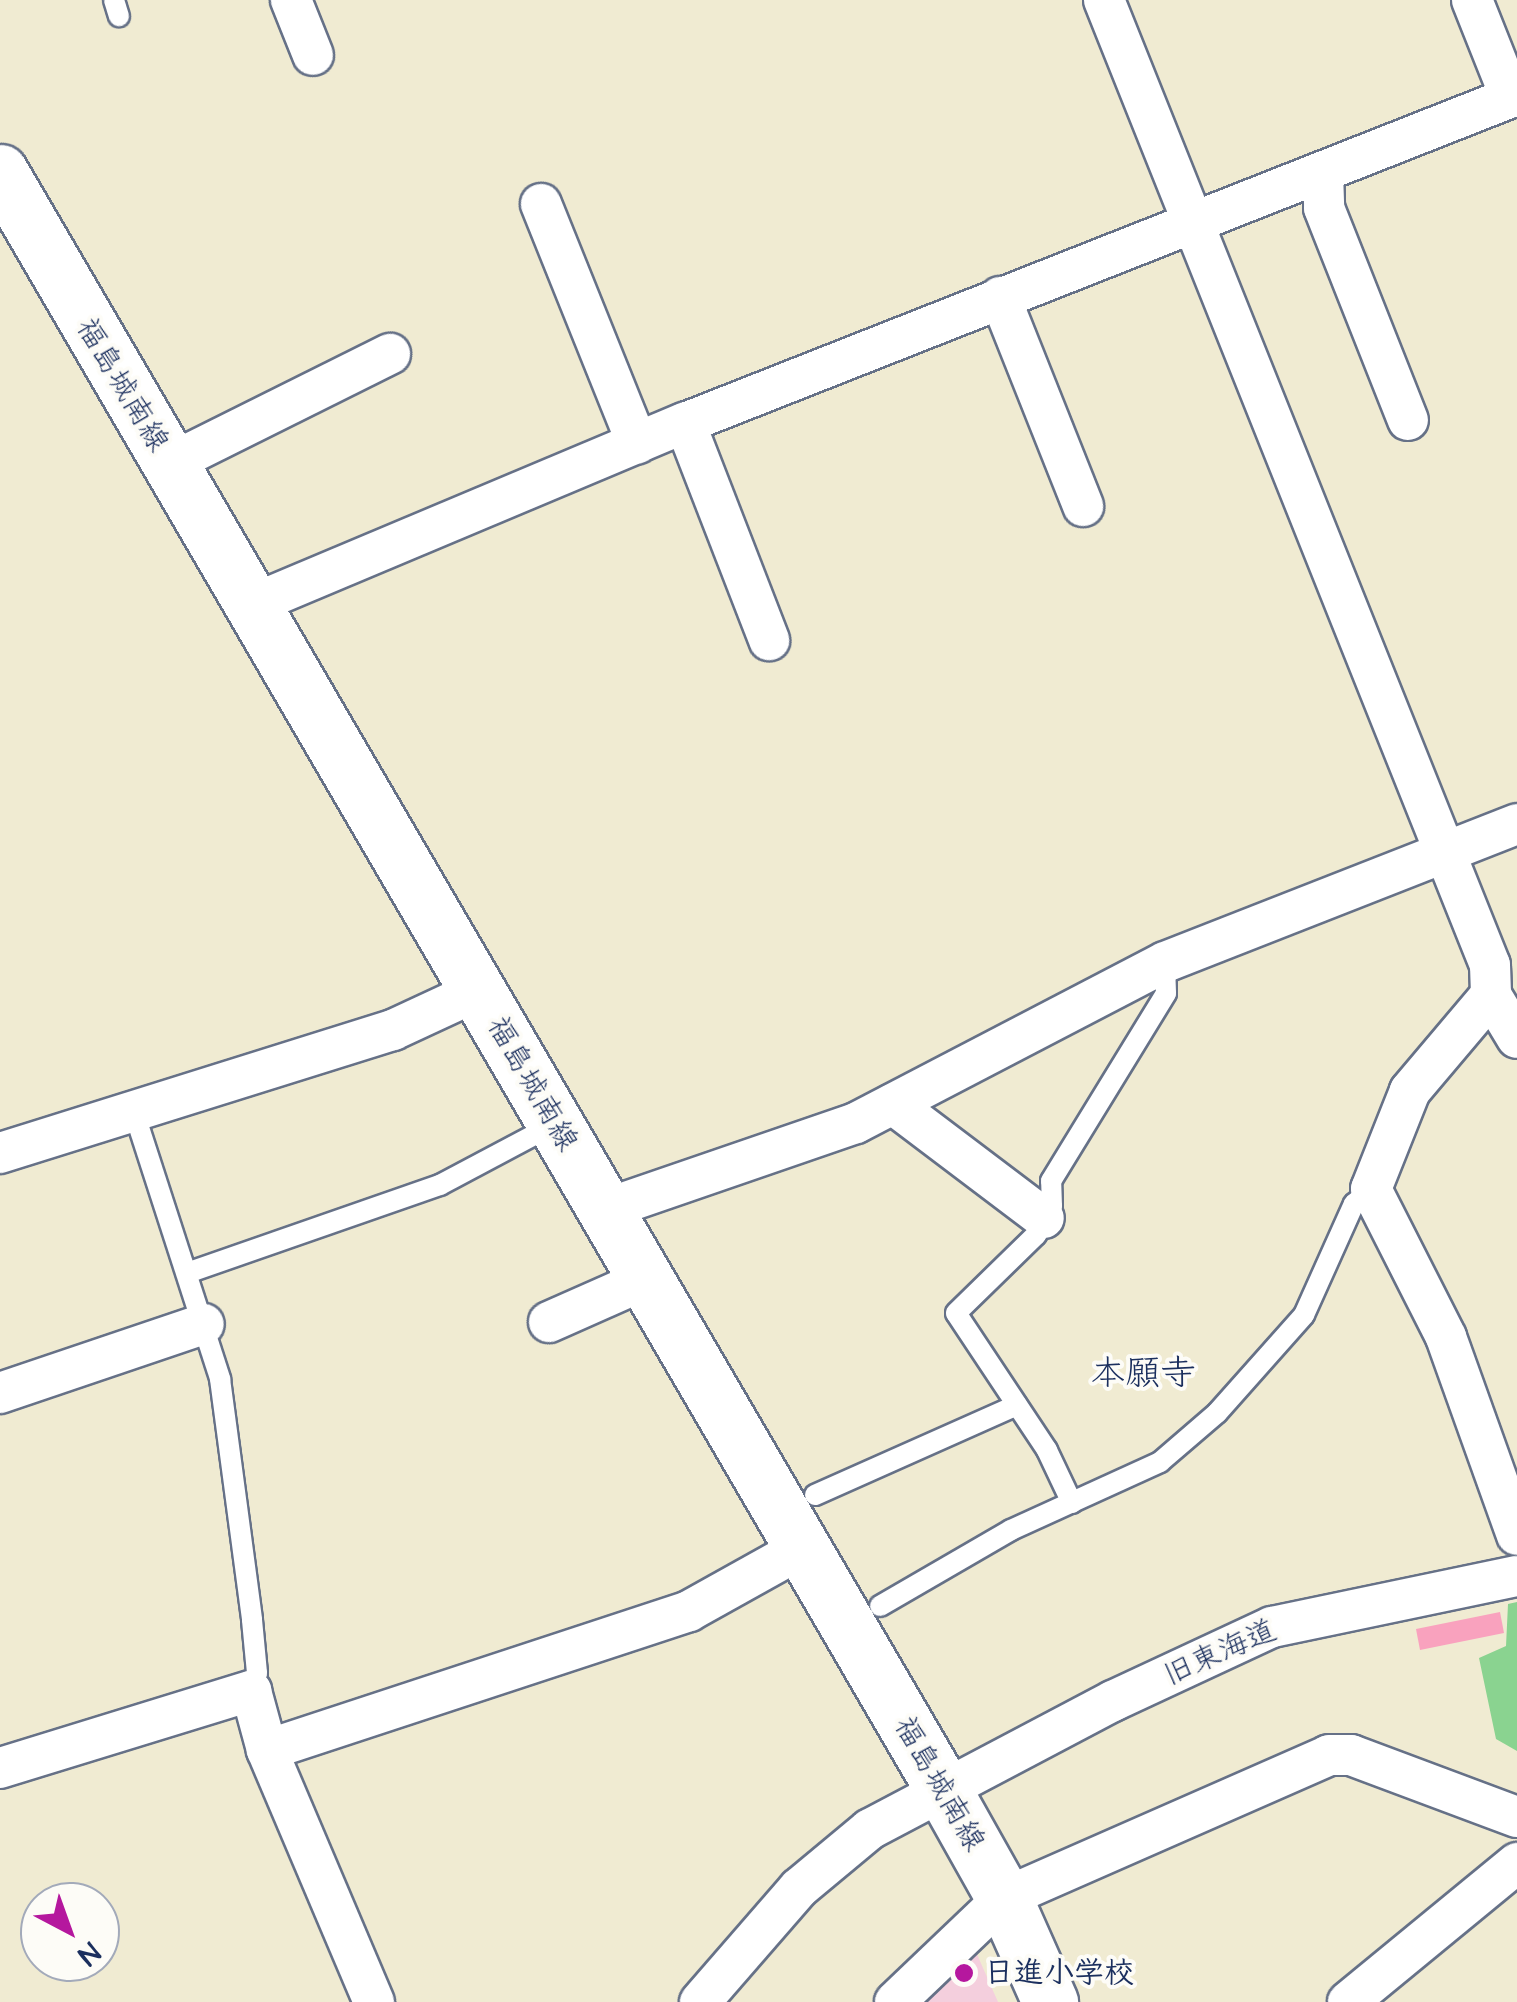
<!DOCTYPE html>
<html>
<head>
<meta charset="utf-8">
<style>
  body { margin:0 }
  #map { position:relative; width:1517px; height:2002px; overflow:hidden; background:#f0ebd2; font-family:"Architects Daughter","Klee One",sans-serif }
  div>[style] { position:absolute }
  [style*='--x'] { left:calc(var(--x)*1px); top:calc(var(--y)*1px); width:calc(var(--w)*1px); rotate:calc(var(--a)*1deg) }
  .built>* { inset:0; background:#f4cfdd }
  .green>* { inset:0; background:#8ad390 }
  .building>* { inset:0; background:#f9a2be }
  .roads { filter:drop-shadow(2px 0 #667187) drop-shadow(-2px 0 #667187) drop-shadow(0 2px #667187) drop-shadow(0 -2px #667187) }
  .service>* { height:20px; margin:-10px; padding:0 10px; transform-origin:10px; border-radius:10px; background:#fff }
  .minor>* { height:40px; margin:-20px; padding:0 20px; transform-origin:20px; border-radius:20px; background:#fff }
  .secondary>* { height:55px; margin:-27.5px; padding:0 27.5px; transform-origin:27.5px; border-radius:27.5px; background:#fff }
  .dots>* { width:28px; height:28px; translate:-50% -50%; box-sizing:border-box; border:5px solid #fdfcf7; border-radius:50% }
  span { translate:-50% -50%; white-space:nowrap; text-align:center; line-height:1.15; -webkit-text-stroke:8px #fdfcf7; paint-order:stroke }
  .street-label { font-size:30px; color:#1b2f5e }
  .poi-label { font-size:30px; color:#1b2f5e; font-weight:700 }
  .left { translate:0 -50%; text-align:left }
  .quarter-label { font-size:35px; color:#1b2f5e }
  .north { position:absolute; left:20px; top:1882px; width:100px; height:100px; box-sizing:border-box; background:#fdfcf7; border:2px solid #a3aaba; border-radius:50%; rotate:139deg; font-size:28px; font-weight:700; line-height:40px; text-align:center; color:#1b2f5e }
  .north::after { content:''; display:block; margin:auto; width:35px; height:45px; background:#b5179e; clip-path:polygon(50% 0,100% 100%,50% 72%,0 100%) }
</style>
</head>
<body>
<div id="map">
  <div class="built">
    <i style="clip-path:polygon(972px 1943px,998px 2002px,913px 2002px)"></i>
  </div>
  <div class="green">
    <i style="clip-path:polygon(1517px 1602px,1517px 1751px,1496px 1739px,1479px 1658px,1506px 1646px,1508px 1604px)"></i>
  </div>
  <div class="building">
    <i style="clip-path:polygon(1500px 1612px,1504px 1633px,1420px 1650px,1416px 1629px)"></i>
  </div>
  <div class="roads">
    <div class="service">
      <i style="--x:114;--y:0;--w:17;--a:73"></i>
      <i style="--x:134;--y:1112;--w:281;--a:72.1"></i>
      <i style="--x:220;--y:1379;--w:243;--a:82.4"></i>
      <i style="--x:252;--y:1620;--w:53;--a:84.6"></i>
      <i style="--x:257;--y:1673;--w:19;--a:108"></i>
      <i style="--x:190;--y:1272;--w:265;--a:-19.2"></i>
      <i style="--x:440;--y:1185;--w:128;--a:-28"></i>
      <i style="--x:815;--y:1495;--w:221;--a:-24"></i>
      <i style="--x:1072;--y:1503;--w:59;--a:-115.3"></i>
      <i style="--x:1047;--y:1450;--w:164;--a:-123.6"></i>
      <i style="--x:956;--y:1313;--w:112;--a:-44.3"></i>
      <i style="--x:1036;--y:1235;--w:33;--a:-61"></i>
      <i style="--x:1052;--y:1206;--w:25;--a:-92"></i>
      <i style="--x:1051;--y:1181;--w:220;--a:-58.5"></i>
      <i style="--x:1166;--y:993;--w:31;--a:-92"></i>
      <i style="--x:880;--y:1606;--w:151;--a:-30.1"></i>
      <i style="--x:1011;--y:1530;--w:164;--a:-24.5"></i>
      <i style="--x:1160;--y:1462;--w:75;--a:-40.7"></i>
      <i style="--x:1217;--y:1413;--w:131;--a:-48.4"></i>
      <i style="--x:1304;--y:1315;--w:122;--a:-65.8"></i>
      <i style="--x:1354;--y:1204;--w:23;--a:-41"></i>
    </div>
    <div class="minor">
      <i style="--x:291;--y:0;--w:59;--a:68.2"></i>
      <i style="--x:1104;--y:0;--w:1039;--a:68.2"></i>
      <i style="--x:1490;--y:965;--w:30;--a:88"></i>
      <i style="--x:1491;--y:995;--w:50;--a:58.8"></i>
      <i style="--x:1472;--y:0;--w:105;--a:68.3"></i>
      <i style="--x:1323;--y:173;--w:35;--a:88"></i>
      <i style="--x:1324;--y:208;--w:228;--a:68.4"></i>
      <i style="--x:541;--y:204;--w:258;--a:68.1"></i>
      <i style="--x:1000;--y:297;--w:225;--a:68.3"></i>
      <i style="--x:685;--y:423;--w:233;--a:68.8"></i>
      <i style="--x:169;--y:464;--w:247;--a:-26.5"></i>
      <i style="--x:251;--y:605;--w:471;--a:-22.8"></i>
      <i style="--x:685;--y:423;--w:894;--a:-21.52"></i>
      <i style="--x:1491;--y:995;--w:126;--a:130.2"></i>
      <i style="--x:1410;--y:1091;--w:105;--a:111.7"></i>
      <i style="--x:1371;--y:1189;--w:166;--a:63.1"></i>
      <i style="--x:1446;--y:1337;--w:210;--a:70.3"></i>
      <i style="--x:893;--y:1104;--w:189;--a:37.1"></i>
      <i style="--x:0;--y:1153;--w:412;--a:-17.4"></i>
      <i style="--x:393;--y:1030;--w:93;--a:-24.9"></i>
      <i style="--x:606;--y:1209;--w:264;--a:-19"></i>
      <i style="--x:856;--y:1123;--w:348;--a:-27.5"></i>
      <i style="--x:1165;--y:962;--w:378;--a:-21.4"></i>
      <i style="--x:549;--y:1322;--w:106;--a:-23.9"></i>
      <i style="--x:0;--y:1393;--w:215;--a:-18.7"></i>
      <i style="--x:267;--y:1750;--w:444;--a:-18.2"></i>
      <i style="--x:689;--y:1611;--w:129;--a:-29.1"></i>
      <i style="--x:0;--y:1768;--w:263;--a:-17.1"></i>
      <i style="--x:251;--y:1691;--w:61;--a:74.8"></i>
      <i style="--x:267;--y:1750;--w:274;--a:67"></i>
      <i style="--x:700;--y:2002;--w:151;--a:-49"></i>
      <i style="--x:799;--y:1888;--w:92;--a:-39.7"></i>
      <i style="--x:870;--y:1829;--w:275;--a:-27.8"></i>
      <i style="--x:1113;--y:1701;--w:175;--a:-25"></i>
      <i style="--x:1272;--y:1627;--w:250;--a:-11.8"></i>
      <i style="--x:895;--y:2002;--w:151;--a:-43.7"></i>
      <i style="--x:1004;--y:1898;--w:355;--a:-23.7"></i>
      <i style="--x:1329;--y:1755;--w:22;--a:0"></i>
      <i style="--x:1351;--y:1755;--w:177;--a:20.5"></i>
      <i style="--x:1348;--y:2002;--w:219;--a:-39.4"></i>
    </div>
    <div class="secondary">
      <i style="--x:0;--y:172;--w:1874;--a:59.75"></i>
      <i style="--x:944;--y:1791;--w:123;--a:60.7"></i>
      <i style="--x:1004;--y:1898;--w:114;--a:66.1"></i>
    </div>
  </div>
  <div class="dots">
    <i style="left:964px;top:1973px;background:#b5179e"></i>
  </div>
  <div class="street-label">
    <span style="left:122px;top:385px;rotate:59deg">福島城南線</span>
    <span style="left:532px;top:1084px;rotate:60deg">福島城南線</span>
    <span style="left:1220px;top:1653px;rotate:-24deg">旧東海道</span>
    <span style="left:939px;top:1784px;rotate:60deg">福島城南線</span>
  </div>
  <div class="poi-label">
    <span class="left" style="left:984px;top:1973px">日進小学校</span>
  </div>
  <div class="quarter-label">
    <span style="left:1143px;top:1374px">本願寺</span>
  </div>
  <div class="north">N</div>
</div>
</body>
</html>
